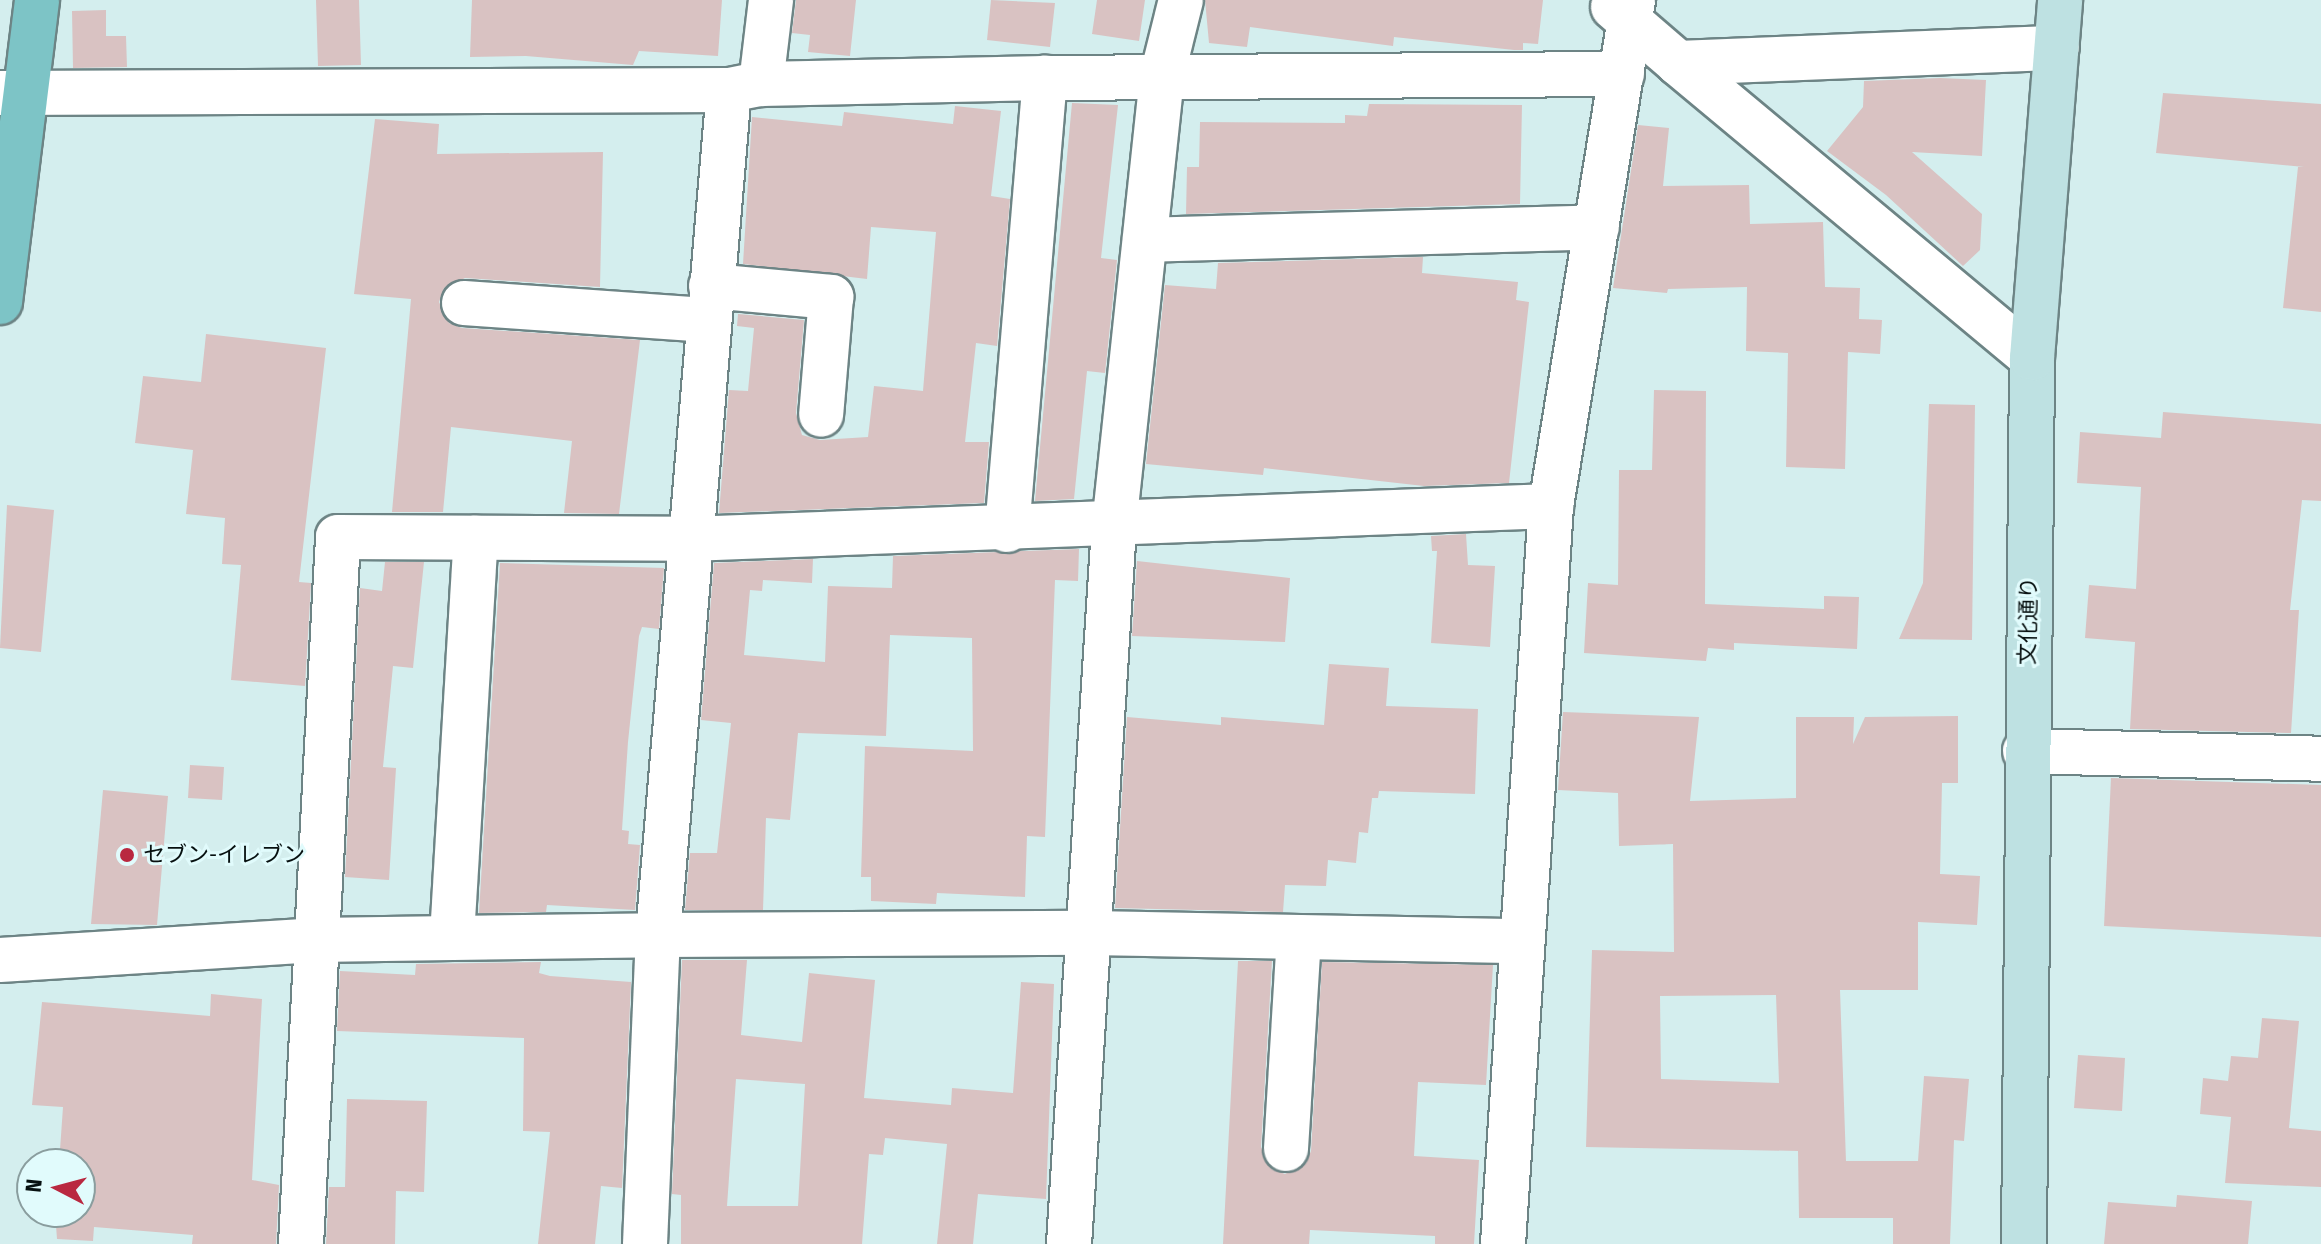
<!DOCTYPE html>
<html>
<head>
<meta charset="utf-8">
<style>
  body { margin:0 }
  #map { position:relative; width:2321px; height:1244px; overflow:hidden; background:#d4eeee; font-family:"Fira Sans Condensed","Noto Sans JP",sans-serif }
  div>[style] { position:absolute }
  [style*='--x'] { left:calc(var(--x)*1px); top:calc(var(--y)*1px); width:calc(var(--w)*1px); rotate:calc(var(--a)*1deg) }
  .building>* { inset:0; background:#d9c2c2 }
  .roads { filter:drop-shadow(2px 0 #6d8485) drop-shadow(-2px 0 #6d8485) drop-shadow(0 2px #6d8485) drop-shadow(0 -2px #6d8485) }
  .street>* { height:44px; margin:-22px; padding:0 22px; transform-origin:22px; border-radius:22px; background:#fff }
  .secondary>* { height:44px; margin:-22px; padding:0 22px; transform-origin:22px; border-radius:22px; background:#bee1e2 }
  .primary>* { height:44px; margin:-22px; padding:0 22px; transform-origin:22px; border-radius:22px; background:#7dc4c6 }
  .dots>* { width:22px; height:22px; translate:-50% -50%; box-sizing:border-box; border:4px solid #e1fbfc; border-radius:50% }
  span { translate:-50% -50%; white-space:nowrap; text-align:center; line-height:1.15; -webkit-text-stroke:6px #e1fbfc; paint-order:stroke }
  .street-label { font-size:22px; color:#071010 }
  .poi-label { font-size:22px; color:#071010 }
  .left { translate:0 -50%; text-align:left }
  .north { position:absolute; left:16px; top:1148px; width:80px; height:80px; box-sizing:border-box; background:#e1fbfc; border:2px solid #8a9d9e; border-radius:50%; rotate:276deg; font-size:22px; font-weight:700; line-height:32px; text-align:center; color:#071010 }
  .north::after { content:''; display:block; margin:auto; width:28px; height:36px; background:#b92840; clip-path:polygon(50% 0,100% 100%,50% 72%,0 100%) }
</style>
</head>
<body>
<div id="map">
  <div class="building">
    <i style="clip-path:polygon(316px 0,359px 0,361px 65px,318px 66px)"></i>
    <i style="clip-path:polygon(472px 0,722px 0,718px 56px,639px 51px,633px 65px,526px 56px,470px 57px)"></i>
    <i style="clip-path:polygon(796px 0,856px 0,850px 56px,808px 52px,810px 35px,792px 33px)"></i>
    <i style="clip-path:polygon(991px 0,1055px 3px,1050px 47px,987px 40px)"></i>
    <i style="clip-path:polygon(1097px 0,1145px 0,1139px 41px,1092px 34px)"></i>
    <i style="clip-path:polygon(1205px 0,1543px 0,1538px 44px,1523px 43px,1523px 50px,1514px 50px,1394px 37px,1393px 46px,1250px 27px,1247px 47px,1209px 43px)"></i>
    <i style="clip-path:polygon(106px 10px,106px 36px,126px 36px,127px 67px,73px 68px,72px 11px)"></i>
    <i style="clip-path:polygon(1940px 78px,1986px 80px,1982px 156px,1912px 152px,1982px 214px,1980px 250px,1963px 266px,1886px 195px,1827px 151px,1863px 107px,1864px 81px)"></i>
    <i style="clip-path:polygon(2163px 93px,2321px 104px,2321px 312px,2283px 308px,2298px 167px,2304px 167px,2156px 153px)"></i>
    <i style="clip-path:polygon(1072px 103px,1118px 105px,1101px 258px,1117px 260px,1105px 373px,1087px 371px,1074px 499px,1035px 501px)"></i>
    <i style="clip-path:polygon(1369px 104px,1522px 105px,1520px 204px,1186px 214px,1187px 167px,1199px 167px,1200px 122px,1345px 123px,1345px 115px,1367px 116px)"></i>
    <i style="clip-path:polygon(955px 106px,1001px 111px,991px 196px,1010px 199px,997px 346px,976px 343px,965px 442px,989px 442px,984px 503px,719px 513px,729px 390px,748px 391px,754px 328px,737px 326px,738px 314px,804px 320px,796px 413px,802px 435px,820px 440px,868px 437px,874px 386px,923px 391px,936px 232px,871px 227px,867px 279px,743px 264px,752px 117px,842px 126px,844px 112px,953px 124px)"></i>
    <i style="clip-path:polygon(375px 119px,439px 124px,437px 154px,603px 152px,600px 287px,465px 278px,444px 288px,439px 302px,449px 323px,462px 328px,640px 340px,619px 514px,564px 513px,572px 441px,451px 427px,443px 512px,392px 512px,411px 299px,354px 294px)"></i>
    <i style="clip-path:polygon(1638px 125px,1669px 128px,1663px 186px,1749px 185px,1750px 224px,1823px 222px,1825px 287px,1860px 288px,1859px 319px,1882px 320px,1880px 354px,1848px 352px,1845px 469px,1786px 467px,1788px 353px,1746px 351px,1747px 287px,1668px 289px,1667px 293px,1613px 288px)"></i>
    <i style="clip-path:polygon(1423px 257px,1422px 273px,1518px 282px,1516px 300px,1529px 302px,1509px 483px,1424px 486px,1264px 468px,1263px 475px,1146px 464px,1165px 285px,1216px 289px,1218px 263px)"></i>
    <i style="clip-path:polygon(206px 334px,326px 348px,299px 582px,311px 583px,305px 686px,231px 680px,241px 565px,222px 564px,225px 518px,186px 514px,193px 450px,135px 443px,143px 376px,201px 382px)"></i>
    <i style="clip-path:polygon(1654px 390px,1706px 391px,1705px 604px,1824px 609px,1824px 596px,1859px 597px,1857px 649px,1734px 643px,1734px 650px,1708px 648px,1706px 661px,1584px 653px,1588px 583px,1618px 585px,1619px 470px,1652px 470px)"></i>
    <i style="clip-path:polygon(1929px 404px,1975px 405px,1972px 640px,1899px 639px,1923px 583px)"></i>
    <i style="clip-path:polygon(2163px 412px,2321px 424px,2321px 501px,2302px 500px,2290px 610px,2299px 610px,2291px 733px,2130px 729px,2135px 642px,2085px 638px,2089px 585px,2136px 589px,2141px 487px,2077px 483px,2080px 432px,2161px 438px)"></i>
    <i style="clip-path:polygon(7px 505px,54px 510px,41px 652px,0 648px)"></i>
    <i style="clip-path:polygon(1466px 534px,1468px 565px,1495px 566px,1490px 647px,1431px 643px,1437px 551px,1432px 551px,1431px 536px)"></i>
    <i style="clip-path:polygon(1079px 549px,1078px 581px,1055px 580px,1045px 837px,1027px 836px,1025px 897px,937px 893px,936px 904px,871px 901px,871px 877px,861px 877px,865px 746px,973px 751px,972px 638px,890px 635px,886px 736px,798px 733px,790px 820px,766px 818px,763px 910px,685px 910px,690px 853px,717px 853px,731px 723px,701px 720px,714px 563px,813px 559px,812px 583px,763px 580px,762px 591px,750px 590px,744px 655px,825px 662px,828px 586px,892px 588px,893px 556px)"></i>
    <i style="clip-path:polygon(1137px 561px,1290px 578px,1285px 642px,1132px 636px)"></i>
    <i style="clip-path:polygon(385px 562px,424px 562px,413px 668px,393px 666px,383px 767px,396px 768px,389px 880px,345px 877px,360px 588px,382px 591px)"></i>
    <i style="clip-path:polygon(500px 563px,664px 568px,659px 629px,642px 627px,639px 636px,628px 742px,622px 830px,629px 831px,628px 844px,640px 845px,635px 910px,547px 905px,546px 912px,479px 913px)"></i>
    <i style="clip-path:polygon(1329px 664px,1389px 668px,1386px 706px,1478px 709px,1475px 794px,1379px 791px,1378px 798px,1372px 798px,1368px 833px,1359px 832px,1356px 863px,1328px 860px,1326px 886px,1285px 885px,1283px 912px,1115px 908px,1127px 717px,1221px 725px,1221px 717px,1324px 725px)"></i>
    <i style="clip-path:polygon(evenodd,1563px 712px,1699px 717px,1690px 801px,1796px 798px,1796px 717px,1854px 717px,1853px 744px,1865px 717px,1958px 716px,1958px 783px,1942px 783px,1940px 874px,1980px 876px,1977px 925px,1918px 922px,1918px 990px,1840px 990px,1846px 1161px,1918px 1161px,1924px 1076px,1969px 1079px,1964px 1141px,1954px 1140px,1950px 1244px,1893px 1244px,1893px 1218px,1799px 1218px,1798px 1151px,1586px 1147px,1592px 950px,1674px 952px,1673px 844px,1619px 846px,1618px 793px,1558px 790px,1563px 712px,1776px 995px,1779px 1083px,1661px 1079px,1660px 996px,1776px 995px)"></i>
    <i style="clip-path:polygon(190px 765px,224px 767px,222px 800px,188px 798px)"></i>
    <i style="clip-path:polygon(2111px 778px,2321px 785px,2321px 937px,2104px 926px)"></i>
    <i style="clip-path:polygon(103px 790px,168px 796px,157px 925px,91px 924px)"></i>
    <i style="clip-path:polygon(evenodd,682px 960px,747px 960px,741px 1035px,802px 1042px,809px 973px,875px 980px,864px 1098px,951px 1105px,952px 1088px,1013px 1093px,1021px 982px,1054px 984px,1046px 1199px,978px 1194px,973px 1244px,937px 1244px,947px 1144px,885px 1138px,883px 1155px,869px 1154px,862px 1244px,681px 1244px,681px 1195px,672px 1194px,682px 960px,736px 1079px,805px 1084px,798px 1206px,727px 1206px,736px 1079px)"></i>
    <i style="clip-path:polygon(1238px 961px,1272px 961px,1261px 1147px,1272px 1169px,1285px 1174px,1306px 1163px,1311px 1151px,1322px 962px,1493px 965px,1486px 1085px,1418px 1082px,1414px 1156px,1479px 1160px,1474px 1244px,1435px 1244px,1435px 1236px,1310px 1230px,1309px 1244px,1223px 1244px)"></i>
    <i style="clip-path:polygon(541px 962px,539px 973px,550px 976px,631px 982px,622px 1188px,601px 1186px,595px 1244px,538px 1244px,550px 1132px,523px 1131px,524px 1038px,337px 1031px,340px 971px,415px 975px,416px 964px)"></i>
    <i style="clip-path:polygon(211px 994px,262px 999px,252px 1180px,279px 1185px,276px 1244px,192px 1244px,193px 1235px,94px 1227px,93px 1241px,57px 1239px,55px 1212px,80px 1212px,80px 1164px,59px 1164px,63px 1107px,32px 1105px,42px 1002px,210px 1016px)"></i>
    <i style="clip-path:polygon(2262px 1018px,2299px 1021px,2289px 1128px,2321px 1131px,2321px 1187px,2225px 1183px,2231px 1117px,2200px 1114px,2203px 1078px,2228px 1081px,2231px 1056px,2258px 1058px)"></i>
    <i style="clip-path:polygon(2078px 1055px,2125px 1058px,2122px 1111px,2074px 1108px)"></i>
    <i style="clip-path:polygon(347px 1099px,427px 1101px,424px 1192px,396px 1191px,395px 1244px,326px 1244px,329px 1187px,345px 1187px)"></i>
    <i style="clip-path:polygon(2177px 1195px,2252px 1201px,2248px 1244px,2104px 1244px,2108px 1202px,2176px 1207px)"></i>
  </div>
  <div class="roads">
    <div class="street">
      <i style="--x:1613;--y:7;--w:86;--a:40.7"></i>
      <i style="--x:1678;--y:63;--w:379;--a:-2.3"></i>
      <i style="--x:1678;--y:63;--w:461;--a:39.8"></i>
      <i style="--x:761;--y:84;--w:85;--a:-83.2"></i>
      <i style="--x:0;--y:93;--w:729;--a:-0.24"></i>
      <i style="--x:729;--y:90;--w:33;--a:-11"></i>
      <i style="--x:761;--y:84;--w:284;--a:-1.2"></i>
      <i style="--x:1045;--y:78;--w:577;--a:-0.4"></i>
      <i style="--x:1145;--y:240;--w:452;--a:-1.6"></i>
      <i style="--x:711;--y:286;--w:121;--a:5.2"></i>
      <i style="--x:831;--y:297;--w:118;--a:94.8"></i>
      <i style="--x:464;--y:303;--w:245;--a:4"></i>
      <i style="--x:1007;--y:530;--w:454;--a:-85.2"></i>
      <i style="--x:2025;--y:751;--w:296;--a:1.5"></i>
      <i style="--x:452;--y:937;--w:400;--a:-86.6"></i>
      <i style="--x:0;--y:960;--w:316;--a:-3.6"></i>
      <i style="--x:315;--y:940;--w:343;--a:-0.8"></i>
      <i style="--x:658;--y:935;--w:431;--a:-0.3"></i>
      <i style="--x:1089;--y:933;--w:433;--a:1.1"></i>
      <i style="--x:1286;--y:1149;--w:212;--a:-86.5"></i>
      <i style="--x:301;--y:1244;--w:708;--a:-87"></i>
      <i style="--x:338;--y:537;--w:351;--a:0.3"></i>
      <i style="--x:689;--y:539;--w:863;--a:-2.19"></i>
      <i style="--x:645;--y:1244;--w:309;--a:-87.6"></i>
      <i style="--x:658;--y:935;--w:848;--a:-85.2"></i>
      <i style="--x:1069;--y:1244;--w:719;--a:-86.41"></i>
      <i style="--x:1114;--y:526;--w:453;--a:-83.9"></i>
      <i style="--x:1162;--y:76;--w:78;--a:-76"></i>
      <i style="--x:1503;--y:1244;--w:740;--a:-86.28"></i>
      <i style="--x:1551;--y:506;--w:513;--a:-80.79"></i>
    </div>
    <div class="secondary">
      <i style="--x:2024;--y:1244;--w:886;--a:-89.48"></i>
      <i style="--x:2032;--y:358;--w:359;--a:-85.5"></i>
    </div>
    <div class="primary">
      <i style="--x:0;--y:302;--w:304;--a:-83"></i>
    </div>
  </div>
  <div class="dots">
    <i style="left:127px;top:855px;background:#b92840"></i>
  </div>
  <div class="street-label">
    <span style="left:2028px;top:621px;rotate:-89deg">文化通り</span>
  </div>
  <div class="poi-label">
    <span class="left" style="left:143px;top:855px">セブン-イレブン</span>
  </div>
  <div class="north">N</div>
</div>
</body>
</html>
